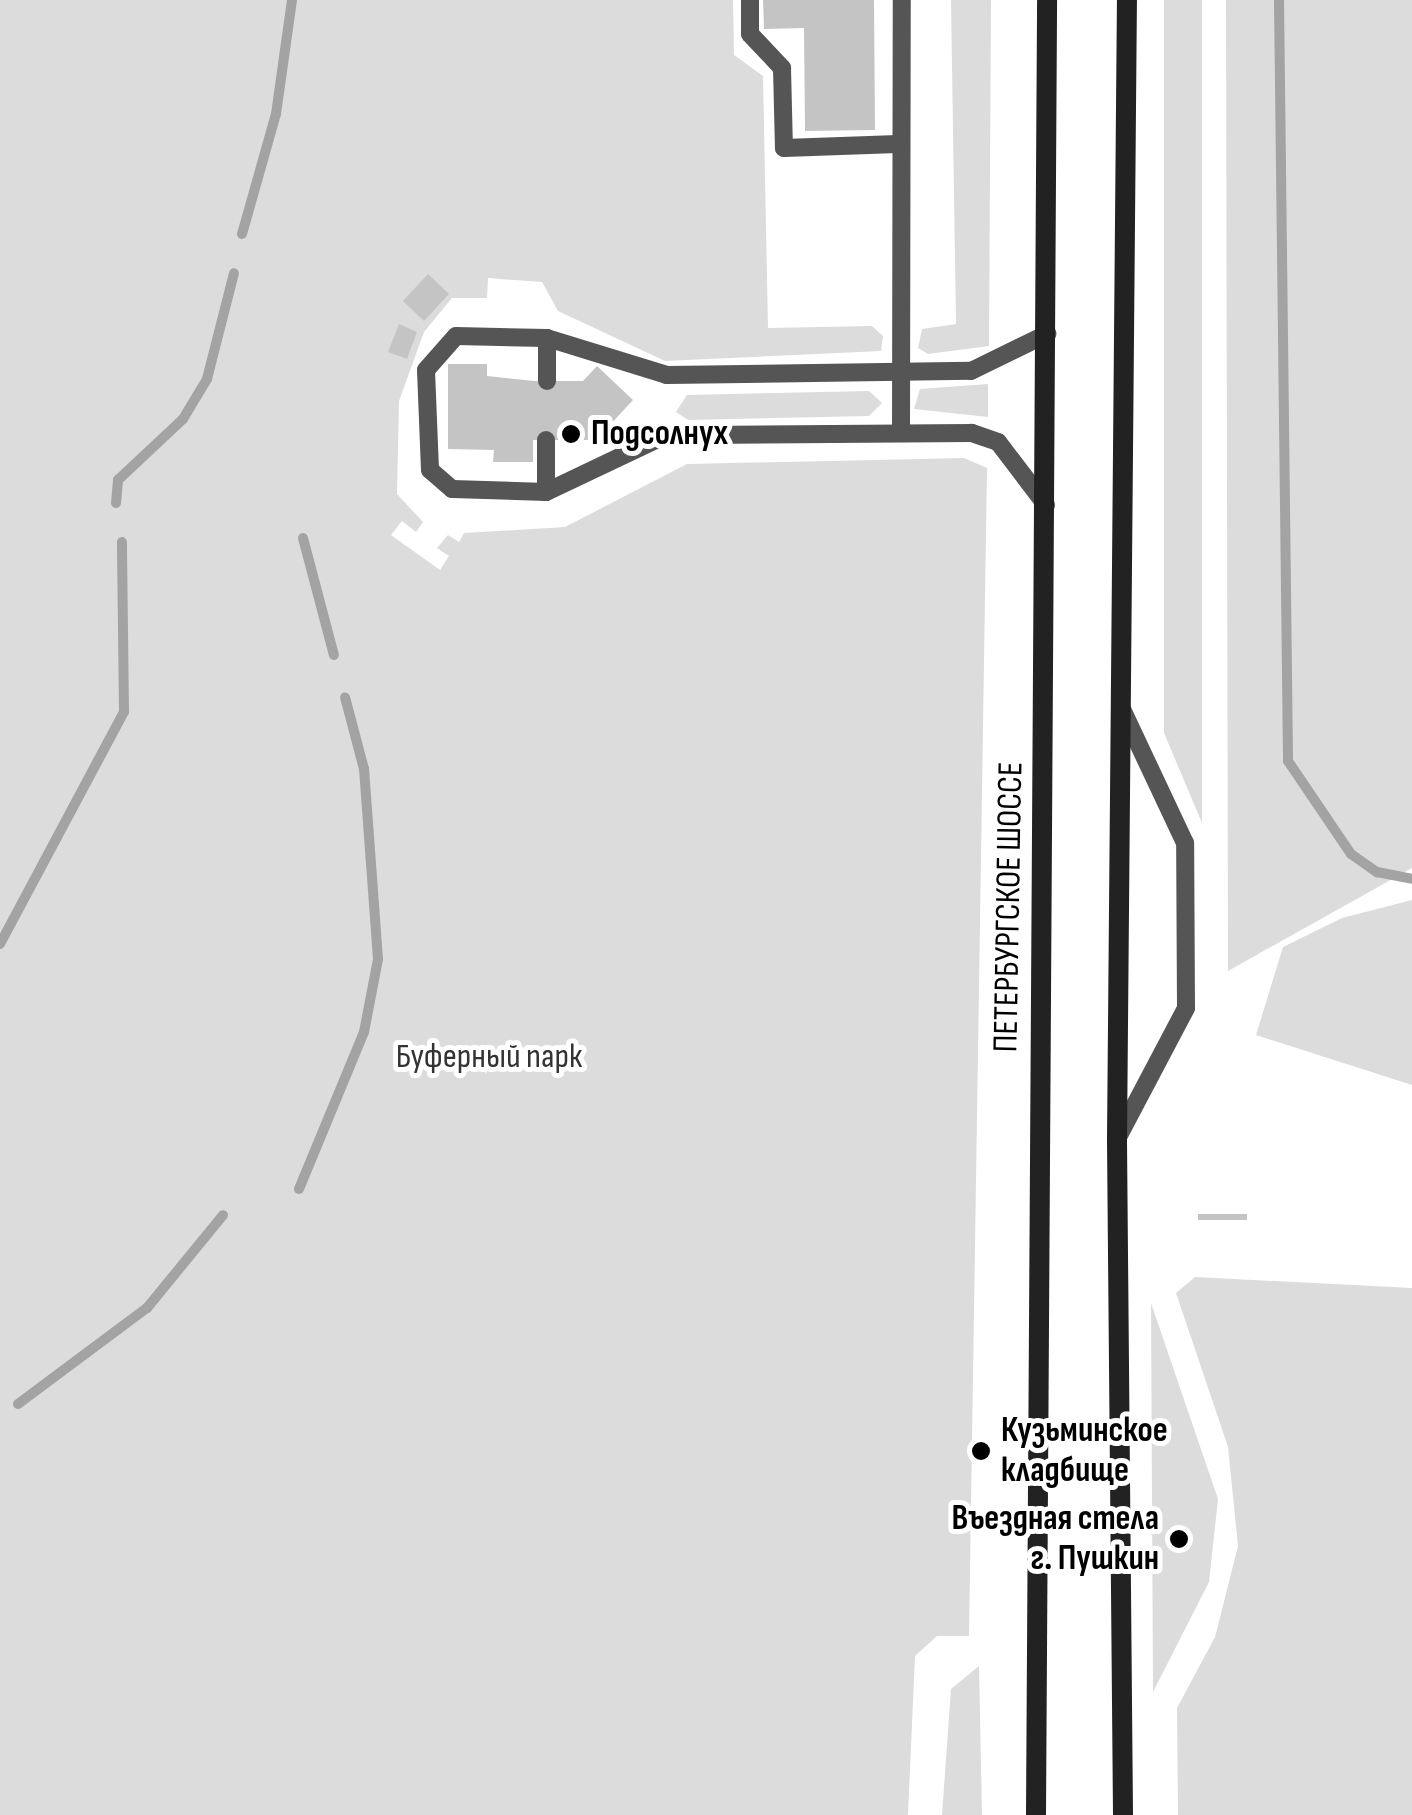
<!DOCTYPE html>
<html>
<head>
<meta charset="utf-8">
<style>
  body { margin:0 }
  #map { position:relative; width:1412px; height:1815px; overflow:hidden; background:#fff; font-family:"Sofia Sans Condensed",sans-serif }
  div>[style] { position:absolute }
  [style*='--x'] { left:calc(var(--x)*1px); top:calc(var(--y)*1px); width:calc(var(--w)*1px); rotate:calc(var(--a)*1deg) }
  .green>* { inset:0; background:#dcdcdc }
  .stream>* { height:10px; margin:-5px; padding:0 5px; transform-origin:5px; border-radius:5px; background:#a3a3a3 }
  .building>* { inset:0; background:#c4c4c4 }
  .service>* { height:18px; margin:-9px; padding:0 9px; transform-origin:9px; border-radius:9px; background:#555 }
  .secondary>* { height:20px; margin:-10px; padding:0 10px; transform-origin:10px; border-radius:10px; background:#222 }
  .dots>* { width:28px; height:28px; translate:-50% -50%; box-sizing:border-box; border:5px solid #fff; border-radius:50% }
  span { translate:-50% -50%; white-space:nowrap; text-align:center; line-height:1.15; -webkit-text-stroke:10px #fff; paint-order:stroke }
  .poi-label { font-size:35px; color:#000; font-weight:700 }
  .left { translate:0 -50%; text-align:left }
  .right { translate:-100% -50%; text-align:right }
  .street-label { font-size:35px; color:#000 }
  .park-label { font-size:35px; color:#333 }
</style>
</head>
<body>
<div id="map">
  <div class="green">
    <i style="clip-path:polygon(0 0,733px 0,734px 55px,763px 76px,768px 328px,872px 326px,883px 336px,881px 351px,665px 361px,558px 311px,542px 282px,488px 278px,487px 298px,452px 298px,424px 332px,399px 401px,397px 494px,423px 522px,416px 532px,402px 521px,391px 535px,440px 570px,449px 556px,437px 548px,448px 535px,459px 542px,464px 533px,565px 527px,687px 464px,964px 458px,987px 468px,969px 1636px,937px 1636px,915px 1656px,908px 1815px,0 1815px)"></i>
    <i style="clip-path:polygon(951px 0,991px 0,989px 346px,928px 354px,918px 348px,922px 329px,956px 324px)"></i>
    <i style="clip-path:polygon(1164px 0,1202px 0,1202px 823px,1164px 733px)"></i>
    <i style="clip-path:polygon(1226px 0,1412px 0,1412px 868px,1228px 971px)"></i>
    <i style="clip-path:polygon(988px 384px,988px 417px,914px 409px,920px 389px)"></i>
    <i style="clip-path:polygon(869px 391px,882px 403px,869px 416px,688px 420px,676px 412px,687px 395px)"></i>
    <i style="clip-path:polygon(1412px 900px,1412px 1085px,1256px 1035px,1283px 947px,1342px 918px)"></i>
    <i style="clip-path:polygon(1195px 1277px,1412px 1288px,1412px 1815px,1178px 1815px,1177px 1708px,1215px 1637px,1238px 1546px,1228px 1447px,1176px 1293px)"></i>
    <i style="clip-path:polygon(1151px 1303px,1218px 1499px,1209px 1582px,1153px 1692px)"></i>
    <i style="clip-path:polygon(979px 1666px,982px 1815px,942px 1815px,951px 1689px)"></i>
  </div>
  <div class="stream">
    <i style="--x:1279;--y:0;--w:761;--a:89.32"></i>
    <i style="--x:1288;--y:761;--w:112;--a:55.9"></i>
    <i style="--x:1351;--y:854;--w:32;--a:35"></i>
    <i style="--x:1377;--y:872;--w:36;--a:11"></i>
    <i style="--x:242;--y:234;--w:125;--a:-74.2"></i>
    <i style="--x:276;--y:114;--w:115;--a:-82"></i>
    <i style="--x:116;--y:503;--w:23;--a:-85"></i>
    <i style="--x:118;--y:480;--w:89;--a:-43.2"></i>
    <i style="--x:183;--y:419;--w:47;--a:-59"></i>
    <i style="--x:207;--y:379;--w:109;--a:-75.7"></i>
    <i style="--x:303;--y:538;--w:121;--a:75.2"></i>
    <i style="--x:0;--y:944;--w:263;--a:-61.9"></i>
    <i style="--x:124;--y:712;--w:170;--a:-90.7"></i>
    <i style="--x:299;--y:1189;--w:170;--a:-67.5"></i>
    <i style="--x:364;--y:1032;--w:74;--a:-79.1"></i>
    <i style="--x:378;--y:959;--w:191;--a:-94.2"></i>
    <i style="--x:364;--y:769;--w:74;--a:-104.8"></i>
    <i style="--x:18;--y:1404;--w:161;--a:-36.7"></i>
    <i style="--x:147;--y:1308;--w:120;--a:-50.7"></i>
  </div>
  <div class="building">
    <i style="clip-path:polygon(763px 0,874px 0,875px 130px,805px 131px,804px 28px,764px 29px)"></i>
    <i style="clip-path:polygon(428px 274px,449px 294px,424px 321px,403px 301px)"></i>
    <i style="clip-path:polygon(399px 324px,417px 332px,407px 359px,388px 352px)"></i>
    <i style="clip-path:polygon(448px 364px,487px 364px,487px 376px,534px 381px,583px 381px,597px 366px,633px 400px,596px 440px,533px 440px,533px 462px,493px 462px,494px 450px,448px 449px)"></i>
    <i style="clip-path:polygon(1198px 1214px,1247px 1214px,1247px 1220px,1198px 1220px)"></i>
  </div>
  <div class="service">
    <i style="--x:750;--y:0;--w:34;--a:90"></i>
    <i style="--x:750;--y:34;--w:47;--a:46.7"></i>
    <i style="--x:782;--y:68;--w:80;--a:88.6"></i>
    <i style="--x:784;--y:148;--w:114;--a:-2"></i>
    <i style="--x:547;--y:381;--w:43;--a:-90"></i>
    <i style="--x:901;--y:432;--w:432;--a:-89.9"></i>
    <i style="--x:546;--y:492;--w:52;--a:-90"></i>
    <i style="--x:1046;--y:505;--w:79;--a:-127.3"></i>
    <i style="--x:998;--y:442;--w:28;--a:-161"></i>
    <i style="--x:972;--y:433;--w:306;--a:179.6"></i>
    <i style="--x:666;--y:435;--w:133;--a:154.6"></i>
    <i style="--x:546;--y:492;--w:94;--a:-178.2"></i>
    <i style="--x:452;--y:489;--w:29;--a:-139"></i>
    <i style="--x:430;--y:470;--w:100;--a:-92.3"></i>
    <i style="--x:426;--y:370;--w:45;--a:-48.6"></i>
    <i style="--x:456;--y:336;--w:91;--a:1.3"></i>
    <i style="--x:547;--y:338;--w:126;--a:17.1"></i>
    <i style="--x:667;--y:375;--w:304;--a:-0.8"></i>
    <i style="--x:971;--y:371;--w:85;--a:-26"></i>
    <i style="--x:1117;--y:1139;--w:148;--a:-62.2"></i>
    <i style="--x:1186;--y:1008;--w:165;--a:-90.3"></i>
    <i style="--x:1185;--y:843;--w:148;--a:-115.2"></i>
  </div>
  <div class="secondary">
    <i style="--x:1036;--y:1815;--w:1815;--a:-89.65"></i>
    <i style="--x:1123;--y:1815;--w:676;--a:-90.51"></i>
    <i style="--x:1117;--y:1139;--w:1139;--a:-89.5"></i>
  </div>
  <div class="dots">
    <i style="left:571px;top:434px;background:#000"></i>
    <i style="left:981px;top:1451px;background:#000"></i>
    <i style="left:1179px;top:1539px;background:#000"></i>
  </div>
  <div class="poi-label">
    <span class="left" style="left:591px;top:434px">Подсолнух</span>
    <span class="left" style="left:1001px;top:1451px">Кузьминское<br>кладбище</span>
    <span class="right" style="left:1159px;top:1539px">Въездная стела<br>г. Пушкин</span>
  </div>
  <div class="street-label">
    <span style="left:1009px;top:907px;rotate:-89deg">ПЕТЕРБУРГСКОЕ ШОССЕ</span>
  </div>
  <div class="park-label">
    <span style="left:489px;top:1057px">Буферный парк</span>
  </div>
</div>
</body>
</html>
